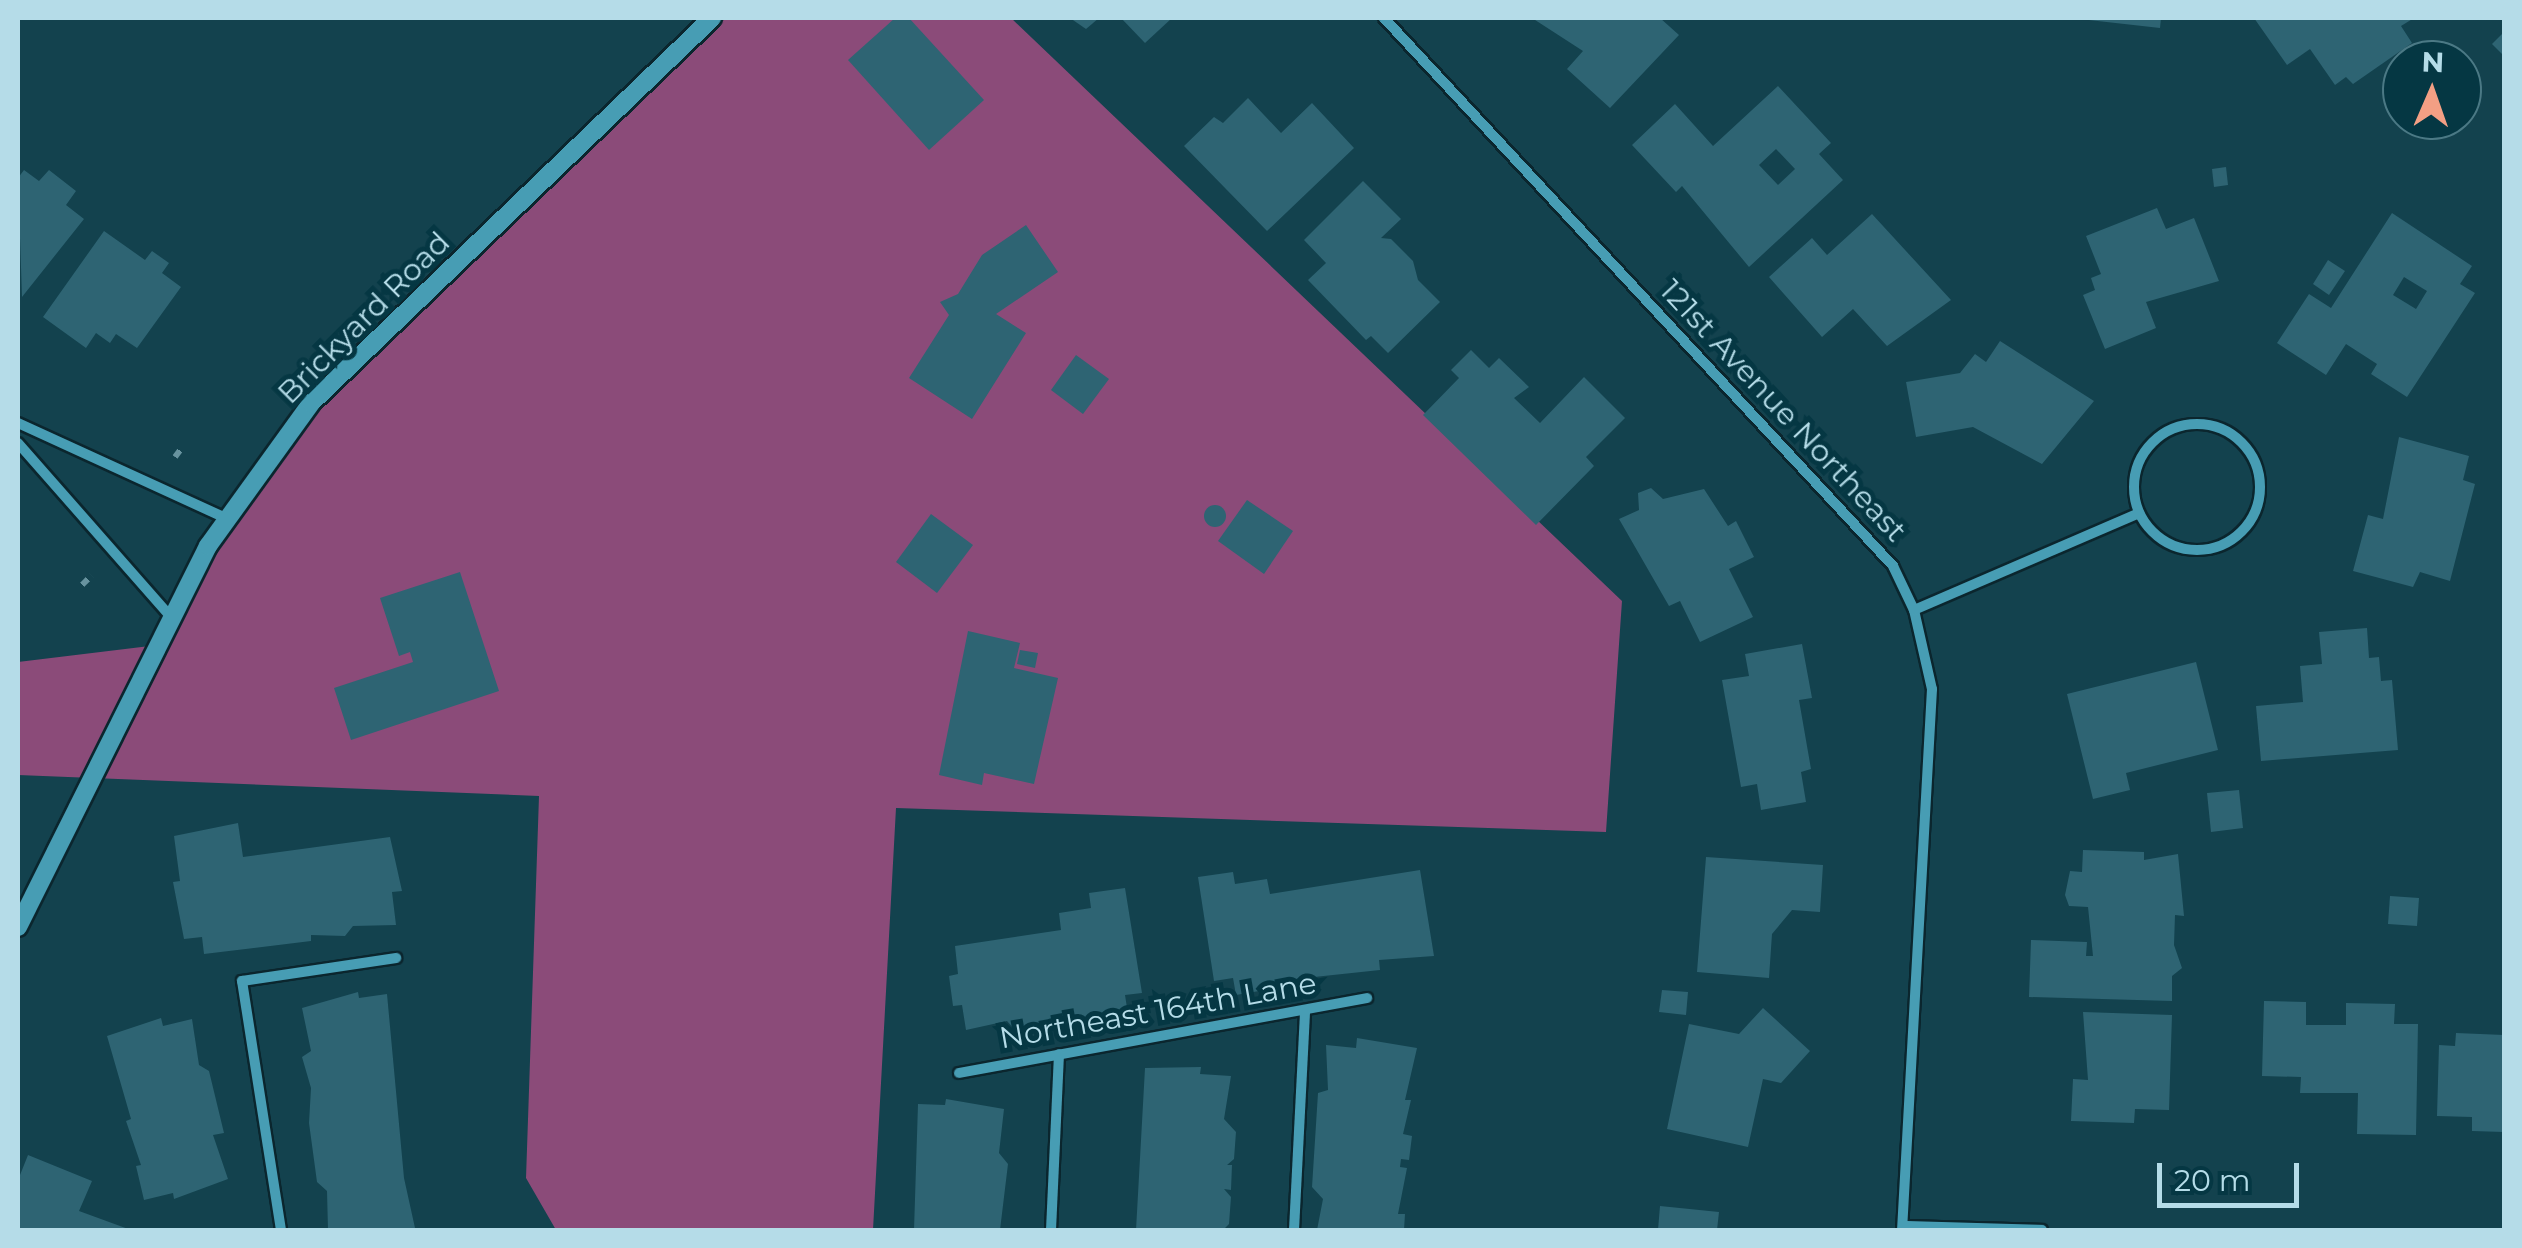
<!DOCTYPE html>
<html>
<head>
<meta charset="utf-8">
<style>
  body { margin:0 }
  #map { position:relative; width:2522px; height:1248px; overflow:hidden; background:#13424e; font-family:Montserrat,sans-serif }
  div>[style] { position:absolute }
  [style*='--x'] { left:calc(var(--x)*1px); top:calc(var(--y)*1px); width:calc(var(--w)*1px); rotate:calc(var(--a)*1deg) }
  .green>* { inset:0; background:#8b4b79 }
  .building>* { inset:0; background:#2e6473 }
  .round { border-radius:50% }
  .path>* { height:6px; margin-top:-3px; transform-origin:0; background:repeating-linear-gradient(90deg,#68939f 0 8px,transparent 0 13px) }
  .roads { filter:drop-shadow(2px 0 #0b262e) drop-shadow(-2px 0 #0b262e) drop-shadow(0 2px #0b262e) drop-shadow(0 -2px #0b262e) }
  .minor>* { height:10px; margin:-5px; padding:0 5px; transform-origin:5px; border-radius:5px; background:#479db4 }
  .minor>.ring { margin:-5px; padding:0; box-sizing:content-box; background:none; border:10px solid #479db4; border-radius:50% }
  .tertiary>* { height:18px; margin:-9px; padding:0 9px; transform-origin:9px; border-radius:9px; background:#479db4 }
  span { translate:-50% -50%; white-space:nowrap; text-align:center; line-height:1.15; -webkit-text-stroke:10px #053743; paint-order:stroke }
  .street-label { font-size:30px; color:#b5dce8 }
  .frame { position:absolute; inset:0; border:20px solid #b5dce8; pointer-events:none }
  .north { position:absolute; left:2382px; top:40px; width:100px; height:100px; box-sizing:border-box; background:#053743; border:2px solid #4b7985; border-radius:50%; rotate:2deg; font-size:28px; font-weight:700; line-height:40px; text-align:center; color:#b5dce8 }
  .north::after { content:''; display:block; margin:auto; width:35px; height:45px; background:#f39f84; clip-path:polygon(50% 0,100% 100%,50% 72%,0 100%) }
  .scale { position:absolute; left:2157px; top:1163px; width:142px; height:45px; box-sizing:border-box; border:5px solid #b5dce8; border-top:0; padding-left:12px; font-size:30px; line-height:35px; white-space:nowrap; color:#b5dce8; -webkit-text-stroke:8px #053743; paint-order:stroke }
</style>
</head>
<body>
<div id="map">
  <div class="green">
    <i style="clip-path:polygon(710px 18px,1011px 18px,1622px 601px,1606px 832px,896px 808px,873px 1230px,556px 1230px,526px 1178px,539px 796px,18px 775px,18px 662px,158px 645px,208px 546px,310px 399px)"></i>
  </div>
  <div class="building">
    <i style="clip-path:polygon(895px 18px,909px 18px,984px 100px,929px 150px,848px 60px)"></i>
    <i style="clip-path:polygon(1070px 18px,1099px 18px,1086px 29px)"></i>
    <i style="clip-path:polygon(1121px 18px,1172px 18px,1145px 43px)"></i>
    <i style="clip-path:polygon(1532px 18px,1660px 18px,1679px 35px,1610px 108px,1567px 69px,1583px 51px)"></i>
    <i style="clip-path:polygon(2071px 18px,2161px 18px,2160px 28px)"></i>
    <i style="clip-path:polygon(2254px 18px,2414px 18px,2401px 26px,2412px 43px,2353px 84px,2346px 77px,2335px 85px,2310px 49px,2287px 65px)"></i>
    <i style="clip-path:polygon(2504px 32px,2504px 56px,2492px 44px)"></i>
    <i style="clip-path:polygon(evenodd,1778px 86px,1831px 143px,1819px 154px,1843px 180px,1749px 267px,1682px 186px,1676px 192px,1632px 145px,1675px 104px,1713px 146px,1778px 86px,1776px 149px,1795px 169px,1778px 185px,1759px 165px,1776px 149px)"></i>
    <i style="clip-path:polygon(1248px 98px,1281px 133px,1312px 103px,1354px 148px,1267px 231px,1184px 146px,1214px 117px,1223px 123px)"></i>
    <i style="clip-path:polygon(2226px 167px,2228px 185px,2214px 187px,2212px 169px)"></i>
    <i style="clip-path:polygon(24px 170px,39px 181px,49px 170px,76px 191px,66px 205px,84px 219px,22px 297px,18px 178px)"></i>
    <i style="clip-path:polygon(1363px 181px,1401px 219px,1381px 238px,1391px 239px,1413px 261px,1418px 280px,1440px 302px,1388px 353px,1371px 336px,1366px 340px,1308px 280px,1326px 263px,1304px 240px)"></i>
    <i style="clip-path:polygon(2157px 208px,2166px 229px,2194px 218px,2219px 281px,2146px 302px,2156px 328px,2105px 349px,2083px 295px,2095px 290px,2091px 278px,2101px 274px,2086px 236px)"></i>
    <i style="clip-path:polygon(evenodd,2392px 213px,2472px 266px,2460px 284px,2475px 293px,2407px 397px,2371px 374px,2377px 364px,2346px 344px,2326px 375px,2277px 343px,2309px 294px,2331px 308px,2392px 213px,2404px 277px,2427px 291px,2416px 309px,2393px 295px,2404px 277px)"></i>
    <i style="clip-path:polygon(1872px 214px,1951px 300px,1887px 346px,1853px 309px,1822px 337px,1769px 277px,1812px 238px,1827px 255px)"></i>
    <i style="clip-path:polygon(1026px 225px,1058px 272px,996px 314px,1026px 333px,972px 419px,909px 378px,949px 315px,940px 302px,958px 294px,982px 255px)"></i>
    <i style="clip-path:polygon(104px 231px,145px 260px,152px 251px,169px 263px,162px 273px,181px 287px,137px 348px,116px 334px,110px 343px,96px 333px,86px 348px,43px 317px)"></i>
    <i style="clip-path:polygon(2328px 260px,2345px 271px,2329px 295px,2313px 284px)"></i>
    <i style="clip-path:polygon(2000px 341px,2094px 401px,2042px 464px,1973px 427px,1916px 437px,1906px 382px,1960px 373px,1975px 354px,1986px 362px)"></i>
    <i style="clip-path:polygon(1471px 350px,1489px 368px,1499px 358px,1529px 387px,1514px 398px,1540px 423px,1584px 377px,1625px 418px,1586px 457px,1594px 466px,1536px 525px,1423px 415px,1459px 378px,1451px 370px)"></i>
    <i style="clip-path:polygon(1076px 355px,1109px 379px,1083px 414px,1051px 390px)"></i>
    <i style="clip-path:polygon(2399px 437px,2469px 456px,2463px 480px,2475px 484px,2450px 581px,2420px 572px,2413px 587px,2353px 571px,2368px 515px,2383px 519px)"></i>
    <i style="clip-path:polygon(1651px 488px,1663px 499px,1704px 489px,1728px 526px,1736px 521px,1754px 557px,1729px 569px,1753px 617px,1700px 642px,1680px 601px,1669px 606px,1619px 519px,1639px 510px,1638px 493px)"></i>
    <i style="clip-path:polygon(1247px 500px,1293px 531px,1264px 574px,1218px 541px)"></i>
    <i class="round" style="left:1204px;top:505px;width:22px;height:22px"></i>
    <i style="clip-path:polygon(931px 514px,973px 545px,937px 593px,896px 562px)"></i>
    <i style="clip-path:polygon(460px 572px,499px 691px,351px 740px,334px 688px,413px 662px,410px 652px,399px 656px,380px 598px)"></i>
    <i style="clip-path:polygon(2367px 628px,2369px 658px,2379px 657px,2381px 681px,2392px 680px,2398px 750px,2261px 761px,2256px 706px,2303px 702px,2300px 666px,2322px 664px,2319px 632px)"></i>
    <i style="clip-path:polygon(968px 631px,1020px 643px,1014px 668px,1058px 678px,1034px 784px,984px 773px,982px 785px,939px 775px)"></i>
    <i style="clip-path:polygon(1802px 644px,1812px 698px,1799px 700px,1811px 769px,1801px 772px,1806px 802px,1761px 810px,1757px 784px,1741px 787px,1722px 680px,1749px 676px,1745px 654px)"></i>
    <i style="clip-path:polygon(1020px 650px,1038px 653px,1035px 668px,1017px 664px)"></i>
    <i style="clip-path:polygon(2196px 662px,2218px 750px,2126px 773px,2130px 790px,2093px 799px,2067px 694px)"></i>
    <i style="clip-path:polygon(2239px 790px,2243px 828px,2211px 832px,2207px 793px)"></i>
    <i style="clip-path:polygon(238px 823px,243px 857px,390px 837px,402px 891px,392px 892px,396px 925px,353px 926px,345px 936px,311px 935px,311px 941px,204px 954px,202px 937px,184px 939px,173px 882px,180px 881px,174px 836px)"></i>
    <i style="clip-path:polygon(2083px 850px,2144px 852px,2144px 860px,2178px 854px,2184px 916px,2175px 915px,2174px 945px,2182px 968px,2172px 976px,2172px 1001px,2029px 997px,2031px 940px,2087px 942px,2086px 956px,2093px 956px,2088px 907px,2069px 906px,2065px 895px,2070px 871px,2082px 872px)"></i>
    <i style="clip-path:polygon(1706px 857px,1823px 865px,1820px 912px,1792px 910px,1772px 934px,1769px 978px,1697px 972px)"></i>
    <i style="clip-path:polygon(1420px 870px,1434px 956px,1379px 960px,1380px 970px,1286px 980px,1282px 987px,1236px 995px,1233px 978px,1214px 981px,1198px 877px,1233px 872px,1235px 884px,1267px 879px,1270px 894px)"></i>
    <i style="clip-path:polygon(1125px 888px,1142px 993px,1125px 995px,1128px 1014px,1079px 1021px,1079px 1014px,1014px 1029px,1007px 1021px,966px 1030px,962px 1005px,953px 1006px,949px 976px,958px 974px,955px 946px,1061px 930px,1059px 913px,1091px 908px,1089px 893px)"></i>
    <i style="clip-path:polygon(2390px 896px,2419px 898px,2417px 926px,2388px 924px)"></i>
    <i style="clip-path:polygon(1662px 990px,1688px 992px,1686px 1015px,1659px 1012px)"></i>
    <i style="clip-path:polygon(358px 992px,359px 998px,387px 994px,404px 1178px,415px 1228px,328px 1230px,327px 1191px,317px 1182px,309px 1123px,311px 1088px,302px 1057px,311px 1051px,302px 1008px)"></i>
    <i style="clip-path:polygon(2264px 1001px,2306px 1002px,2306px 1025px,2346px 1025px,2346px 1003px,2395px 1004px,2394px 1024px,2418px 1024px,2416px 1135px,2357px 1134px,2358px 1093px,2300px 1093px,2301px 1077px,2262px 1076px)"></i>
    <i style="clip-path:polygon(1763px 1008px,1810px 1051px,1781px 1083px,1763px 1079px,1748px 1147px,1667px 1129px,1689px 1024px,1739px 1034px)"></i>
    <i style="clip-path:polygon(2083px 1012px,2172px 1015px,2169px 1110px,2135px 1109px,2134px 1123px,2071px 1121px,2073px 1079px,2088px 1080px)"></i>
    <i style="clip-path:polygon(161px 1018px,163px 1026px,192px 1019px,199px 1065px,209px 1071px,224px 1133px,213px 1135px,228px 1179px,174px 1199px,173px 1193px,144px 1200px,136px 1166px,141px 1165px,126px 1121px,131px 1119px,107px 1036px)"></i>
    <i style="clip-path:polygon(2456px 1033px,2504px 1035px,2504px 1132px,2472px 1131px,2472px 1117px,2437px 1116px,2439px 1045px,2455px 1046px)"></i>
    <i style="clip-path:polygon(1357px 1038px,1417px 1048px,1405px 1100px,1411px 1100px,1403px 1134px,1412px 1136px,1409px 1160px,1401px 1159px,1400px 1167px,1407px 1168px,1398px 1214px,1405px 1214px,1404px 1230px,1317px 1230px,1323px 1199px,1312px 1187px,1318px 1093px,1328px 1090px,1326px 1045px,1356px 1048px)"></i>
    <i style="clip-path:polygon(1201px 1067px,1200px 1074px,1231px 1076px,1224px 1119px,1236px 1132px,1234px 1159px,1227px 1165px,1232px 1165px,1231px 1190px,1224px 1189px,1231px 1197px,1229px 1224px,1223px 1230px,1136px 1230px,1145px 1068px)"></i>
    <i style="clip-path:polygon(946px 1099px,1004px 1109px,999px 1153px,1008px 1164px,1000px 1230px,914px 1230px,918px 1104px,945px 1105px)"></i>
    <i style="clip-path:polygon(28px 1155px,92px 1181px,79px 1211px,131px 1230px,18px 1230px,18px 1180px)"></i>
    <i style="clip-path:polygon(1660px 1206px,1719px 1212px,1717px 1230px,1658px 1230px)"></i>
  </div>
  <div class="path">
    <i style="--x:175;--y:457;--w:10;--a:-53"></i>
    <i style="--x:82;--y:585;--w:13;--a:-45"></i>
  </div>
  <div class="roads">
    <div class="minor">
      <i style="--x:1384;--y:18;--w:748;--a:47.11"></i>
      <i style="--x:1893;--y:566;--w:49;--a:64.5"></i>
      <i style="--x:1914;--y:610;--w:81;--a:77.2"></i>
      <i style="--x:1932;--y:689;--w:542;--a:93.17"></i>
      <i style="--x:18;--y:423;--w:231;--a:24.6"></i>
      <i class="ring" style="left:2134px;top:424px;width:116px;height:116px"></i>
      <i style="--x:18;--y:443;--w:233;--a:48.7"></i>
      <i style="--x:1914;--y:610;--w:245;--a:-23.3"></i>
      <i style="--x:959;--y:1073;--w:415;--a:-10.4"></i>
      <i style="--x:1903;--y:1226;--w:139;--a:1.6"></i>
      <i style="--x:281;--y:1230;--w:252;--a:-98.9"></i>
      <i style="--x:242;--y:981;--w:156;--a:-8.5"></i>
      <i style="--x:1051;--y:1230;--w:176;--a:-87.4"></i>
      <i style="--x:1294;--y:1230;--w:220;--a:-87.1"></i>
    </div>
    <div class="tertiary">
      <i style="--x:18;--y:927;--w:426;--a:-63.5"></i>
      <i style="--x:208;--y:546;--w:176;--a:-54.2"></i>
      <i style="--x:311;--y:403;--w:556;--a:-43.83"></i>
    </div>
  </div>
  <div class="street-label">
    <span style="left:364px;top:318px;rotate:-45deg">Brickyard Road</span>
    <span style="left:1783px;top:411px;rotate:47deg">121st Avenue Northeast</span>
    <span style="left:1158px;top:1011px;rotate:-10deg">Northeast 164th Lane</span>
  </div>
  <div class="frame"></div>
  <div class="north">N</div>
  <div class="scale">20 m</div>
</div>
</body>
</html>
